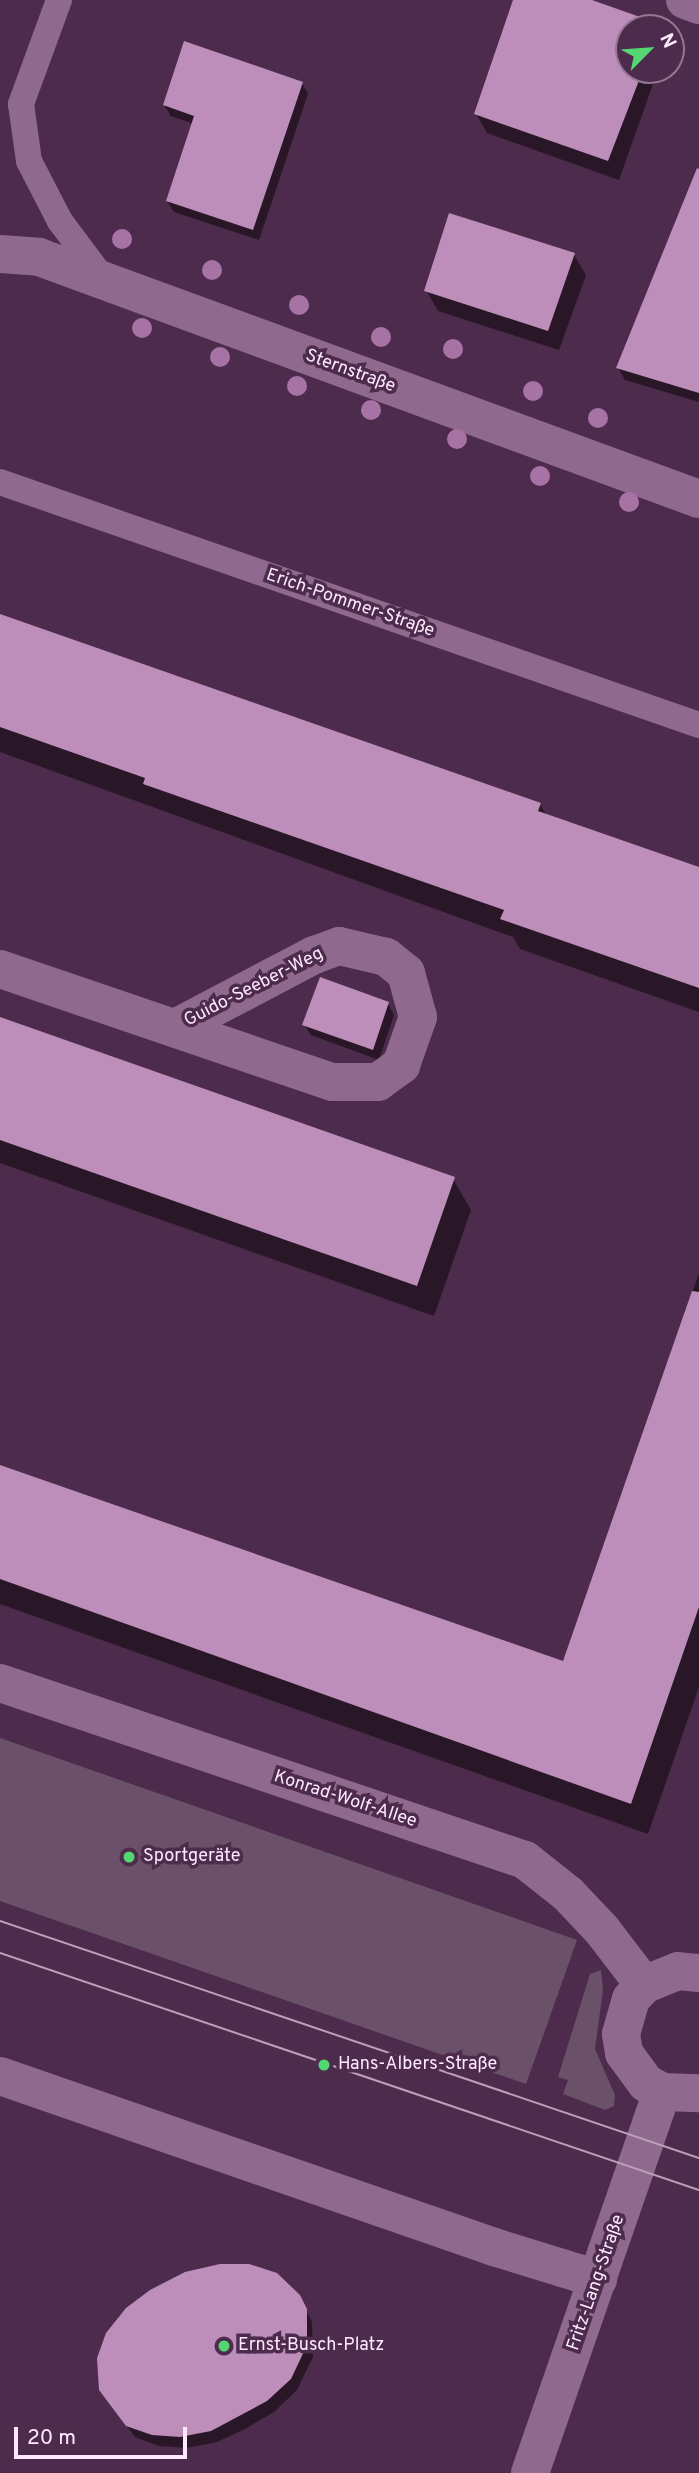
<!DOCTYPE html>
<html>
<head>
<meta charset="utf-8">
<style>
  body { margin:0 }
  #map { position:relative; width:699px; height:2473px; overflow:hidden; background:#4d2b4c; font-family:Overpass,sans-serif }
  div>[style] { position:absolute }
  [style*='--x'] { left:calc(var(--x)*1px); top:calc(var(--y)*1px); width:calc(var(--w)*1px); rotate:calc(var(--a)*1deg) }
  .green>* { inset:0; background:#6a5169 }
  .shadow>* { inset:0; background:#0007 }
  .building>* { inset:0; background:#bd8eba }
  .service>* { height:26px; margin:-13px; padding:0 13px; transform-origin:13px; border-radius:13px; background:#906a8e }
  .minor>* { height:38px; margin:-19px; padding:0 19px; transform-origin:19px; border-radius:19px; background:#906a8e }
  .tram>* { height:2px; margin:-1px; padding:0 1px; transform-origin:1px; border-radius:1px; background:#baa0b9 }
  .trees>* { width:20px; height:20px; margin:-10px; border-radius:50%; background:#a773a5 }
  .dots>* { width:19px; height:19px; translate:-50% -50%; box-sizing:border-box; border:4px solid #4d2b4c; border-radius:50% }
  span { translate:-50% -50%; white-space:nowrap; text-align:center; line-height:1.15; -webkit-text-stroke:7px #4d2b4c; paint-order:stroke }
  .street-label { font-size:18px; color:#fee9fd }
  .poi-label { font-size:18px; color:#fee9fd }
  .left { translate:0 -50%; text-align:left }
  .north { position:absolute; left:615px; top:14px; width:70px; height:70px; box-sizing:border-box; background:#4d2b4c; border:2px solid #947793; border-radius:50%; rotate:65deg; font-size:19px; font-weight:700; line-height:28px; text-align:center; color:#fee9fd }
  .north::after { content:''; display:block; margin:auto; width:24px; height:32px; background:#54d672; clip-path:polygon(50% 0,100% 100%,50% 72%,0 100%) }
  .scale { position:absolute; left:14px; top:2427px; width:173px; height:32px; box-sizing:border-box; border:4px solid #fee9fd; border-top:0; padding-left:9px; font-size:21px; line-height:24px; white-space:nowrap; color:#fee9fd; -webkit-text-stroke:5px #4d2b4c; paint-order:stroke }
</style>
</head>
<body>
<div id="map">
  <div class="green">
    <i style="clip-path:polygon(0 1738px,577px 1940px,526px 2084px,0 1901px)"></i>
    <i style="clip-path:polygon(601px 1970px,603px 1990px,595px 2049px,615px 2095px,614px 2106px,605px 2110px,563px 2094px,568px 2080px,558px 2077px,590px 1974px)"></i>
  </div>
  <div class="shadow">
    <i style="clip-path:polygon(515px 0,587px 0,656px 24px,658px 28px,629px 28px,629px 70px,658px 70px,619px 180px,487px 133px,476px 114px)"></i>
    <i style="clip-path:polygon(302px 83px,308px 94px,259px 240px,174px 212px,167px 201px,194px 124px,171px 116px,164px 105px)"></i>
    <i style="clip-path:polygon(699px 175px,699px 402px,625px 380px,618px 368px)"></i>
    <i style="clip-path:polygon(574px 255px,586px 275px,559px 350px,438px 311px,426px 290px)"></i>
    <i style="clip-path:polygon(0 616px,540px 804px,546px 815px,699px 869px,699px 1012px,520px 949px,513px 937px,0 752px)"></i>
    <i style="clip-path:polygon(388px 1004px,394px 1015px,379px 1060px,311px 1035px,304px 1024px)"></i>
    <i style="clip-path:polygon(0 1019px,453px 1179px,471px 1210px,434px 1316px,0 1163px)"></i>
    <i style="clip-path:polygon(699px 1273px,699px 1687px,648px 1834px,0 1604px,0 1467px,564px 1663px)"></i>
    <i style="clip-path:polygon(305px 2308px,312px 2322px,313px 2357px,297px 2390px,274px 2412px,245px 2429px,217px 2442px,187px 2448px,159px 2446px,135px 2437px,108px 2401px)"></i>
  </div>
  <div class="building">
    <i style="clip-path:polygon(513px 0,592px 0,657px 23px,655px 28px,629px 28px,629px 70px,643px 70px,608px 161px,474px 114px)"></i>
    <i style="clip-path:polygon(184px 41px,303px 82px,253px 230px,166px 201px,194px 116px,163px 105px)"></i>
    <i style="clip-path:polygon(697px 168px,699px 169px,699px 393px,616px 368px)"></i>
    <i style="clip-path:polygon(449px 213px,575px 253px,548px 331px,424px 291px)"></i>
    <i style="clip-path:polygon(0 614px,541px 803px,538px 811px,699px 867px,699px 988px,500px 919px,504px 910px,143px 784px,145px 778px,0 727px)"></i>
    <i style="clip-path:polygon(320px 977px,389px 1002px,373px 1050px,302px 1025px)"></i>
    <i style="clip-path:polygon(0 1017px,455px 1177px,417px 1286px,0 1140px)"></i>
    <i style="clip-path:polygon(692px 1291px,699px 1292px,699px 1607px,631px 1804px,0 1579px,0 1465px,563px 1661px)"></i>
    <i style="clip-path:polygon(220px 2264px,249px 2264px,277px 2273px,300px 2295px,307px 2309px,307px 2345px,291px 2379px,267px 2401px,211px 2431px,180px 2437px,152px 2435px,126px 2426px,99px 2390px,97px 2358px,106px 2333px,126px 2308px,150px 2290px,185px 2272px)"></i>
  </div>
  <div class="service">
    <i style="--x:59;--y:0;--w:111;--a:110.1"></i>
    <i style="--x:21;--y:104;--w:58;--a:82"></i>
    <i style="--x:29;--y:161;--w:68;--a:62.7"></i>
    <i style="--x:60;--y:221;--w:74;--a:53.3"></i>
    <i style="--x:0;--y:482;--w:740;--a:19.17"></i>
  </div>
  <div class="minor">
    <i style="--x:685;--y:0;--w:15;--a:20"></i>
    <i style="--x:0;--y:254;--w:39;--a:4"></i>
    <i style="--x:39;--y:257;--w:703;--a:20.14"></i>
    <i style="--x:0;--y:969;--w:351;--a:18.8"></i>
    <i style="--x:332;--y:1082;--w:46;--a:0"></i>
    <i style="--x:378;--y:1082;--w:29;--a:-36"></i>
    <i style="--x:401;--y:1065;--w:51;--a:-70.5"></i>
    <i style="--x:418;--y:1017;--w:46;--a:-105.3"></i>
    <i style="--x:406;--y:973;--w:26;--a:-141"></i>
    <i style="--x:386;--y:957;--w:48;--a:-166.8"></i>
    <i style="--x:339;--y:946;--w:27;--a:160"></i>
    <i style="--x:314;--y:955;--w:157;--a:152.3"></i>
    <i style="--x:0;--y:1683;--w:554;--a:18.63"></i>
    <i style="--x:525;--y:1860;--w:55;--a:38.3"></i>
    <i style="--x:568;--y:1894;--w:50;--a:46.6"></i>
    <i style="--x:602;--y:1930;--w:69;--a:52.6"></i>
    <i style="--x:699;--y:1973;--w:21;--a:-175"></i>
    <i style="--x:678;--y:1971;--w:37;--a:158"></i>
    <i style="--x:644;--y:1985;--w:19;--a:133"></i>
    <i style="--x:631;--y:1999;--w:36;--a:106"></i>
    <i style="--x:621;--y:2034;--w:19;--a:81"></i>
    <i style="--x:624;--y:2053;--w:37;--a:54"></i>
    <i style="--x:646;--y:2083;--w:18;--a:29"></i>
    <i style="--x:662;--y:2092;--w:37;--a:2"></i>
    <i style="--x:0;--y:2076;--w:523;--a:19.09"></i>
    <i style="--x:494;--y:2247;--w:109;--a:17.1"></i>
    <i style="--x:530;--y:2473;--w:403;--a:-70.9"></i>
  </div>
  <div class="tram">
    <i style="--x:0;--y:1921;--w:738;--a:18.73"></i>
    <i style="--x:0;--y:1953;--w:738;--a:18.73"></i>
  </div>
  <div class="trees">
    <i style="left:122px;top:239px"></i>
    <i style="left:212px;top:270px"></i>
    <i style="left:299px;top:305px"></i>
    <i style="left:142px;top:328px"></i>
    <i style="left:381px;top:337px"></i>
    <i style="left:453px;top:349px"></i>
    <i style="left:220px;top:357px"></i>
    <i style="left:297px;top:386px"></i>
    <i style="left:533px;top:391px"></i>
    <i style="left:371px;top:410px"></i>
    <i style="left:598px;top:418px"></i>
    <i style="left:457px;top:439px"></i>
    <i style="left:540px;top:476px"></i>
    <i style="left:629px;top:502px"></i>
  </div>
  <div class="dots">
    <i style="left:129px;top:1857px;background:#54d672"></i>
    <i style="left:324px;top:2065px;background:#54d672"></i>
    <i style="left:224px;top:2346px;background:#54d672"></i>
  </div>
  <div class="street-label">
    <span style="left:350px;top:372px;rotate:20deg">Sternstraße</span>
    <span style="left:350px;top:604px;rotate:19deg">Erich-Pommer-Straße</span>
    <span style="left:254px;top:988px;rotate:-27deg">Guido-Seeber-Weg</span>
    <span style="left:345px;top:1800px;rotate:18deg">Konrad-Wolf-Allee</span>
    <span style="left:597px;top:2283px;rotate:-71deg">Fritz-Lang-Straße</span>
  </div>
  <div class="poi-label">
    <span class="left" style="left:143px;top:1857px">Sportgeräte</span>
    <span class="left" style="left:338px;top:2065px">Hans-Albers-Straße</span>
    <span class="left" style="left:238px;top:2346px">Ernst-Busch-Platz</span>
  </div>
  <div class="north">N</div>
  <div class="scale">20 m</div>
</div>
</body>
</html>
